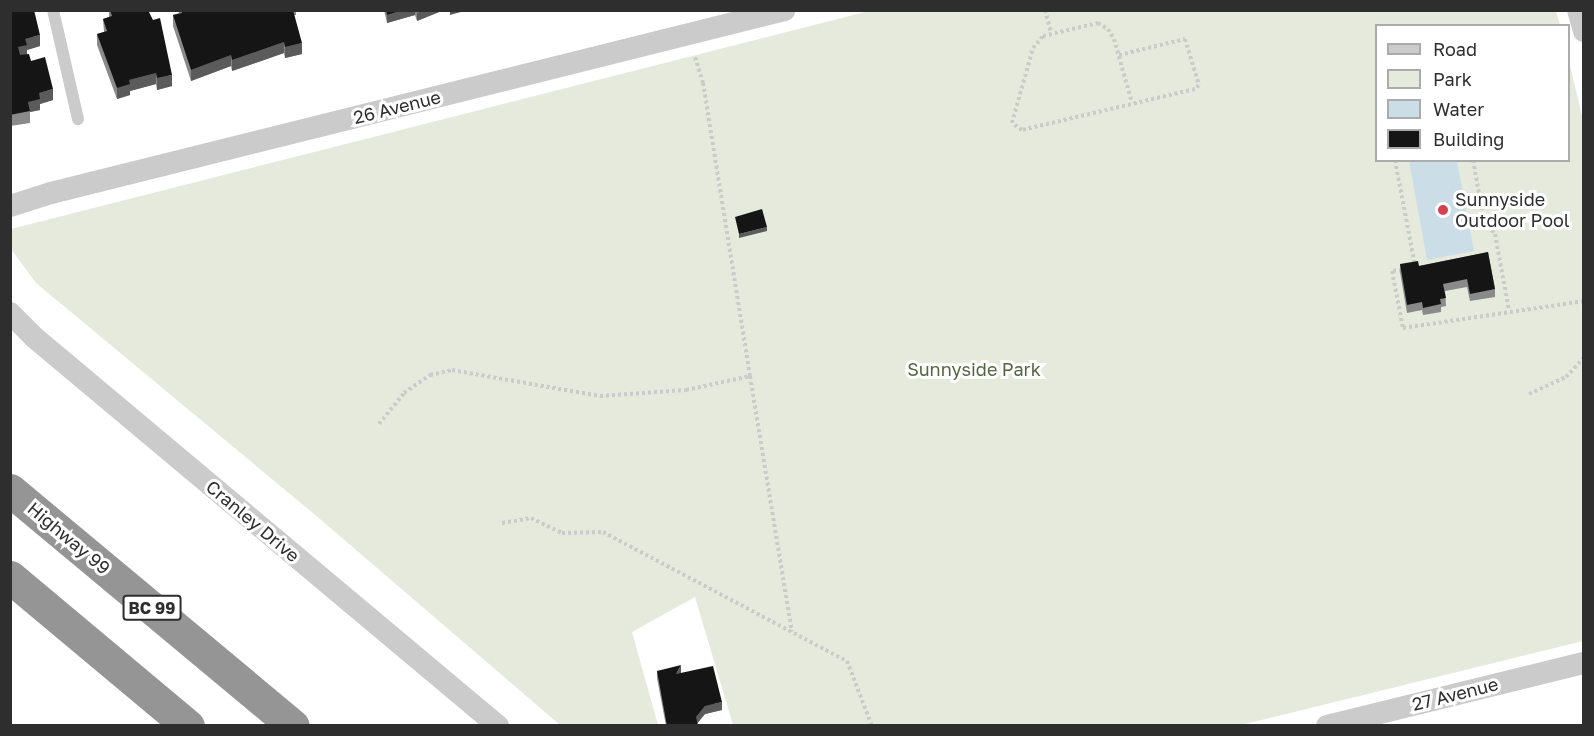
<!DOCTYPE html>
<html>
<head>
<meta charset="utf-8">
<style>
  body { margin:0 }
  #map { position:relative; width:1594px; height:736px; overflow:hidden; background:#fff; font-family:"Golos Text",sans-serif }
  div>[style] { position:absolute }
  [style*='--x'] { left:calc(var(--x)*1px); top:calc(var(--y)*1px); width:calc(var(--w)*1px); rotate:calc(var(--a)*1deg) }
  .green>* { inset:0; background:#e5eadd }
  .water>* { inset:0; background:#cbdee8 }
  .path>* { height:4px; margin-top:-2px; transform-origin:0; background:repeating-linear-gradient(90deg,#cbcbcb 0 3px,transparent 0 6px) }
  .service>* { height:12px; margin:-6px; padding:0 6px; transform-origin:6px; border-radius:6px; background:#cbcbcb }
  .minor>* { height:22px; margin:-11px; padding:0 11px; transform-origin:11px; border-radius:11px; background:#cbcbcb }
  .motorway>* { height:33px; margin:-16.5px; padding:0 16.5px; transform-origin:16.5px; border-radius:16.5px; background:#959595 }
  .wall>* { inset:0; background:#8a8a8a }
  .shaded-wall>* { inset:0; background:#5b5b5b }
  .building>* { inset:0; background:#151515 }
  .dots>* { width:16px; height:16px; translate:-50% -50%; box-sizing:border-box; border:3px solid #fff; border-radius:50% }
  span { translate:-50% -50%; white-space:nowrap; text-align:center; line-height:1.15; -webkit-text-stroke:6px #fff; paint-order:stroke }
  .shield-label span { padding:2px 4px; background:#fff; border:2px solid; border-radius:4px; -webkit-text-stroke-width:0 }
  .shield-label { font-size:16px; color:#2e2e2e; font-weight:700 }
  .street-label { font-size:18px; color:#2e2e2e }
  .poi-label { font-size:18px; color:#2e2e2e }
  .left { translate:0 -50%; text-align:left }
  .park-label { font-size:18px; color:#536640 }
  .frame { position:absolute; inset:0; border:12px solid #2e2e2e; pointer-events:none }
  .legend { position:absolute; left:1375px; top:24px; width:195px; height:138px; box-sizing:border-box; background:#fff; border:2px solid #ababab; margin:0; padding:8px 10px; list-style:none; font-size:18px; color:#2e2e2e }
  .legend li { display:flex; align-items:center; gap:12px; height:30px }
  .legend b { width:30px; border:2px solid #ababab }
</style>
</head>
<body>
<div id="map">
  <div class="green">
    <i style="clip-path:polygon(869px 11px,1556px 11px,1560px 25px,1376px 26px,1376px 160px,1568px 160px,1569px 61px,1584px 124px,1583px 641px,1241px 725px,733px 725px,695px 597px,632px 632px,658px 725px,560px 725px,320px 519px,36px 283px,11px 249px,11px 229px)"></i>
  </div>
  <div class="water">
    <i style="clip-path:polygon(1409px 161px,1457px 161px,1474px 251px,1427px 260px)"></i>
  </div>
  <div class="path">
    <i style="--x:1045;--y:10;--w:24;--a:75"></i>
    <i style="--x:1119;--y:55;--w:68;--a:-13.6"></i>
    <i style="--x:1185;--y:39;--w:48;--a:73.1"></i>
    <i style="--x:1199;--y:85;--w:6;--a:135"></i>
    <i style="--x:1195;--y:89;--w:178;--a:166.7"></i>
    <i style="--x:1022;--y:130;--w:12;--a:-145"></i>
    <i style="--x:1012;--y:123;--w:78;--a:-74.4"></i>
    <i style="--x:1033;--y:48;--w:16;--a:-50"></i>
    <i style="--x:1043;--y:36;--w:57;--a:-13.3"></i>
    <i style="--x:1098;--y:23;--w:12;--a:31"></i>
    <i style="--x:1108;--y:29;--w:12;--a:59"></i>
    <i style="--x:1114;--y:39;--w:66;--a:74.3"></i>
    <i style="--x:1395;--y:160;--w:108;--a:79.3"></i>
    <i style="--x:1473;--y:160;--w:62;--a:79.8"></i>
    <i style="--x:1484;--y:221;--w:17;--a:50"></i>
    <i style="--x:1495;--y:234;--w:77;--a:79.6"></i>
    <i style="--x:1402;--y:270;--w:10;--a:174"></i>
    <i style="--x:1392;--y:271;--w:58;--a:79.1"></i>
    <i style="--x:1403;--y:328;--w:183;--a:-8.5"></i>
    <i style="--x:750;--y:376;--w:259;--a:80.7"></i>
    <i style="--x:1529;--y:394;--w:41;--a:-24.7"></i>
    <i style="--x:1566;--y:377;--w:26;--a:-47"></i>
    <i style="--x:379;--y:424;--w:40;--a:-51"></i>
    <i style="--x:404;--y:393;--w:32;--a:-35"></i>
    <i style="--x:430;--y:375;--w:23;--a:-13"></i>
    <i style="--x:452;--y:370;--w:150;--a:10"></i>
    <i style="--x:600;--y:396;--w:86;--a:-4"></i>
    <i style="--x:686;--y:390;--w:66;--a:-12.3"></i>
    <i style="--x:750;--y:376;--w:297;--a:-99.1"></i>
    <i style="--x:703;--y:83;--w:27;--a:-107"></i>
    <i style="--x:502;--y:523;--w:29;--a:-10"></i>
    <i style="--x:531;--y:518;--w:34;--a:26"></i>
    <i style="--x:562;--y:533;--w:41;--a:-1.4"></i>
    <i style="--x:603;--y:532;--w:276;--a:27.9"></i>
    <i style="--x:847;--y:661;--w:70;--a:69"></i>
  </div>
  <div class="service">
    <i style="--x:53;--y:10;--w:112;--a:77.1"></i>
  </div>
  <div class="minor">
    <i style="--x:1578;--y:10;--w:22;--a:74"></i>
    <i style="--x:10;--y:206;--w:43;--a:-17.6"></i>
    <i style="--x:51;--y:193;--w:756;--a:-14"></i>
    <i style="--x:10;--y:313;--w:35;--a:45"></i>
    <i style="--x:35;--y:338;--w:604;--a:39.96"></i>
    <i style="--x:1327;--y:726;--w:265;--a:-13.8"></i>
  </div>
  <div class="motorway">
    <i style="--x:10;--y:490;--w:368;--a:39.8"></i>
    <i style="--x:10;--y:577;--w:232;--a:39.9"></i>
  </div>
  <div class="wall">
    <i style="clip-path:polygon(10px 10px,40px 46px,27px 50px,27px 54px,53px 100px,40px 104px,40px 110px,30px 112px,30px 123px,10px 126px)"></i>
    <i style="clip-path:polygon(109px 10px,148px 10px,172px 86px,157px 90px,156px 84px,130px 91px,130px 95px,117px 99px,97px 45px,97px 34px,104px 32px,103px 19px,109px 17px)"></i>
    <i style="clip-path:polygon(178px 10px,296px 10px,296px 15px,294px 15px,302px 54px,285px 58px,284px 53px,232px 71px,231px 66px,191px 81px,173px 26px,173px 15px,179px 13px)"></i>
    <i style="clip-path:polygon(384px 10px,444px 10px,417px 21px,415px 15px,387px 23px)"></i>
    <i style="clip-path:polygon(1488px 252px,1495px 289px,1495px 297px,1470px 301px,1467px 287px,1445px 291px,1446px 306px,1441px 307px,1441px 312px,1423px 315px,1422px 310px,1407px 313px,1400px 272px,1400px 264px,1419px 266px)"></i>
    <i style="clip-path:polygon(657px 671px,680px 673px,722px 710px,705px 714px,697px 723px,698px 726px,666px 726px,657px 678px)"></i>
  </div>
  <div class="shaded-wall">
    <i style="clip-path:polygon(403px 10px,415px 10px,415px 15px,387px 23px,387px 15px)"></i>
    <i style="clip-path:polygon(424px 10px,444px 10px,417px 21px,417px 13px)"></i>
    <i style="clip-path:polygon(450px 10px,468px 10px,450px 15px)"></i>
    <i style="clip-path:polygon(40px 35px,40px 46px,27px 50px,27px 56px,18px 58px,18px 47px,25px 39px)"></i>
    <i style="clip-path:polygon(284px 42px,284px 53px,232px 71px,232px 60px)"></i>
    <i style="clip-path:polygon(302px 43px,302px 54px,285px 58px,285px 47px)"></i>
    <i style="clip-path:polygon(231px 55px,231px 66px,191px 81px,191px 70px)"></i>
    <i style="clip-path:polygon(156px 73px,156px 84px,130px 91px,130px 95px,117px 99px,117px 88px,129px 80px)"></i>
    <i style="clip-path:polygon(172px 75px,172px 86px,157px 90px,157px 78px)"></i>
    <i style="clip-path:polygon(53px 89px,53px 100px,40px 104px,40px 110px,30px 112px,28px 102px,39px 93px)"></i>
    <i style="clip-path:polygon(767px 227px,767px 231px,739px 238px,739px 234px)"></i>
    <i style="clip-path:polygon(681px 665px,681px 673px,676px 674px)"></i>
    <i style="clip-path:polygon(722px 702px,722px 710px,705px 714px,696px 725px,696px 717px,705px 706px)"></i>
  </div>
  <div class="building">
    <i style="clip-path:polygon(10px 10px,34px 10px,40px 35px,25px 39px,27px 45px,18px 47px,20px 55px,29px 54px,31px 61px,45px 57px,53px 89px,39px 93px,40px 99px,28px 102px,30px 111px,10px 115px)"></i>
    <i style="clip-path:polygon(110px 10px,148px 10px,153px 20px,160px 18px,172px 75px,157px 78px,156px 73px,129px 80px,130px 84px,117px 88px,97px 34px,107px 31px,103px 19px,112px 16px)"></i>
    <i style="clip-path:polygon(181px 10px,293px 10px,302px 43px,285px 47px,284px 42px,232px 60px,231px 55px,191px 70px,173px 15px,182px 13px)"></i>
    <i style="clip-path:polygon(386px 10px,403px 10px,387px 15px)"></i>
    <i style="clip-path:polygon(762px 209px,767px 227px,739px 234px,735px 217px)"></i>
    <i style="clip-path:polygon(1488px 252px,1495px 289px,1470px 294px,1467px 279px,1443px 284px,1446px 298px,1440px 299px,1441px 304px,1423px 308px,1422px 302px,1407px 305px,1400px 264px,1418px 261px,1419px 266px)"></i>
    <i style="clip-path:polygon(681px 665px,676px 674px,713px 666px,722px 702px,705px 706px,696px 717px,698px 726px,667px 726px,657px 671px)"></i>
  </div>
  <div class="dots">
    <i style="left:1443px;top:210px;background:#d44150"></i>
  </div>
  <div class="shield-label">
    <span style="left:152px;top:608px">BC 99</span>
  </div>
  <div class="street-label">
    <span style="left:397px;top:107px;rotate:-14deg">26 Avenue</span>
    <span style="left:253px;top:521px;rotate:40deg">Cranley Drive</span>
    <span style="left:69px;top:538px;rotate:40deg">Highway 99</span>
    <span style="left:1455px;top:694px;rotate:-14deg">27 Avenue</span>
  </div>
  <div class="poi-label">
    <span class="left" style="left:1455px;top:210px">Sunnyside<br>Outdoor Pool</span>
  </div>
  <div class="park-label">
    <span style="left:974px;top:369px">Sunnyside Park</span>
  </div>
  <div class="frame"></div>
  <ul class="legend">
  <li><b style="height:8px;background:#cbcbcb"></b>Road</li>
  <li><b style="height:16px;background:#e5eadd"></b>Park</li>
  <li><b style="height:16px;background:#cbdee8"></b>Water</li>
  <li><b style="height:16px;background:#151515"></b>Building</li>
  </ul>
</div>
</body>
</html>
